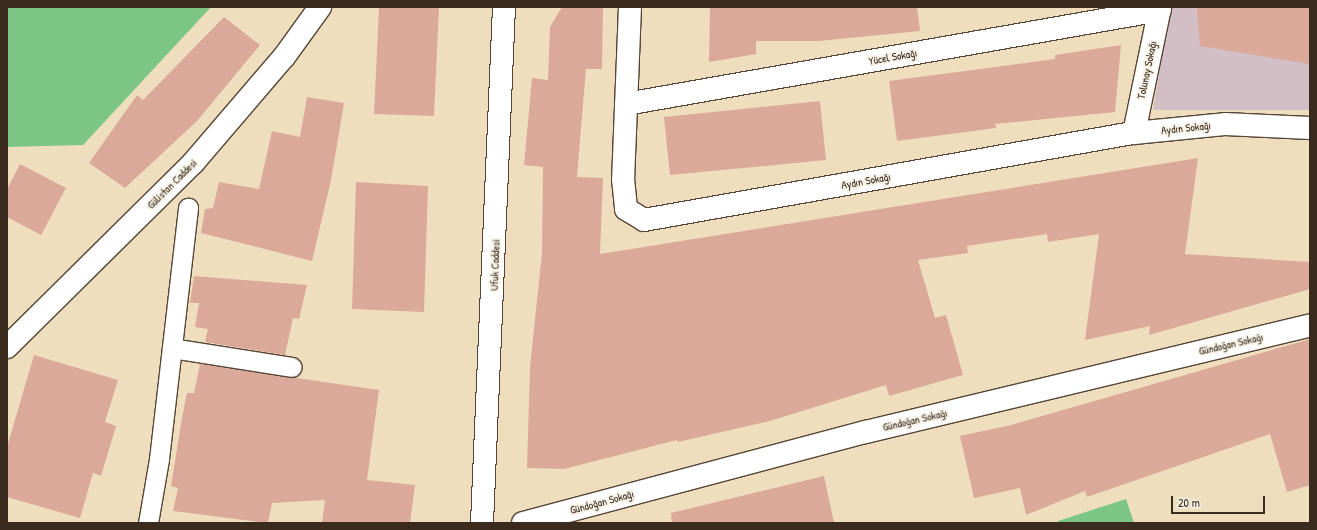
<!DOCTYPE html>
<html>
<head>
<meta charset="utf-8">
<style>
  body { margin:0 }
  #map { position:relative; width:1317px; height:530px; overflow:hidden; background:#efdebd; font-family:"Patrick Hand",sans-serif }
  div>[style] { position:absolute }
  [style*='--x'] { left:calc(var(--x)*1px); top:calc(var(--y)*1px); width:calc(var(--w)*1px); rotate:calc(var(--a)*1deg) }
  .industrial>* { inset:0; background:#d2bec4 }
  .green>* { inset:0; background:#7bc684 }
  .building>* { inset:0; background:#dba999 }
  .roads { filter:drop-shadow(1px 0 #564536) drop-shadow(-1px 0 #564536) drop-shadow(0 1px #564536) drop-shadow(0 -1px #564536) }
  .service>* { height:19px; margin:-9.5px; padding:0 9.5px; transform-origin:9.5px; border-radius:9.5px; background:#fff }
  .minor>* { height:22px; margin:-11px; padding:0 11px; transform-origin:11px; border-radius:11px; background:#fff }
  .tertiary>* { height:22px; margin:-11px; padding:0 11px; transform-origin:11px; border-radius:11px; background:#fff }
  span { translate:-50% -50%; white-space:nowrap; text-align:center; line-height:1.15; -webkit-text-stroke:4px #f7f3e8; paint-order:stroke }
  .street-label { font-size:11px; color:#3b2a1e }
  .frame { position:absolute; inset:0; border:8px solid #3b2a1e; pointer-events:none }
  .scale { position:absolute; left:1171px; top:496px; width:94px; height:18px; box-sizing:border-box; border:2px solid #3b2a1e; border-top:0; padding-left:5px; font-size:12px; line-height:14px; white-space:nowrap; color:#3b2a1e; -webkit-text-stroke:3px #f7f3e8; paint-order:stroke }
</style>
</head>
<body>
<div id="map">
  <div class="industrial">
    <i style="clip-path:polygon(1170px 7px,1310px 7px,1310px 110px,1153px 110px)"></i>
  </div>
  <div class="green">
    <i style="clip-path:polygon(7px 7px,211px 7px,83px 145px,7px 147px)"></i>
    <i style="clip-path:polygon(1126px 499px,1134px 523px,1059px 523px,1058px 521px)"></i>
  </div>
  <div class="building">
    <i style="clip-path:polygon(379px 7px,439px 7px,434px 116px,374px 114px)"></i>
    <i style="clip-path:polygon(562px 7px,603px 7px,602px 69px,586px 69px,577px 177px,603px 178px,600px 254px,1198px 158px,1185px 254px,1310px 262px,1310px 289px,1149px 335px,1150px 326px,1085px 340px,1099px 234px,1048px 242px,1047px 234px,967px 246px,968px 253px,918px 260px,935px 318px,946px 315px,963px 375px,889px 396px,886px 385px,770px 421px,678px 442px,677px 440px,564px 469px,527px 468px,530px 367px,542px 253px,543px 167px,524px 165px,532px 78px,548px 80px,550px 27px)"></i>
    <i style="clip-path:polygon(710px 7px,917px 7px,920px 31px,819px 41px,756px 41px,756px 54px,709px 62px)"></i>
    <i style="clip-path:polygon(1197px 7px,1310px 7px,1310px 64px,1200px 46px)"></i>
    <i style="clip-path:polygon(224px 17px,260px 45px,197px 121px,125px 188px,89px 163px,137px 95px,143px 100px)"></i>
    <i style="clip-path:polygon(1121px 45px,1115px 112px,995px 124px,996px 128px,897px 141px,889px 81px,1055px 59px,1055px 55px)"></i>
    <i style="clip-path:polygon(307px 97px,344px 103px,331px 180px,312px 261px,201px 233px,205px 209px,213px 208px,219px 182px,259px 189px,272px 131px,300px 137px)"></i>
    <i style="clip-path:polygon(820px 101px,826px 160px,670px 175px,664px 117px)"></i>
    <i style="clip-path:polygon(20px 164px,66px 188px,41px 235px,7px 217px,7px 189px)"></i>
    <i style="clip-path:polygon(356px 182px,428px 186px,424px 312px,352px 309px)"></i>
    <i style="clip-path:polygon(194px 276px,307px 285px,299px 319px,293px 318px,285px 355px,205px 342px,208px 329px,195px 327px,199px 303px,190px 303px)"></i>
    <i style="clip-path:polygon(1310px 339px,1310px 485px,1287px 492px,1270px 434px,1087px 497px,1085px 491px,1026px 515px,1020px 488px,974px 498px,960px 436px,1011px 425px)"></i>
    <i style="clip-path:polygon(34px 355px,118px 380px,105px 422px,116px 426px,101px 476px,93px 473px,80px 518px,7px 497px,7px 447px)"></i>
    <i style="clip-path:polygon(200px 364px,379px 390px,367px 480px,415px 485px,410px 523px,322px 523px,325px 500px,272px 503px,268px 523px,173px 511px,178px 488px,171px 486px,182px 418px,187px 393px,194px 393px)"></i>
    <i style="clip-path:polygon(824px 476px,834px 523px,672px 523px,671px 513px)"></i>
  </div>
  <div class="roads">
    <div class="service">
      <i style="--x:172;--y:348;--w:121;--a:9"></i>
      <i style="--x:148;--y:523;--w:65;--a:-80.2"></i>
      <i style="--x:159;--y:459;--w:253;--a:-83.4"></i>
    </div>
    <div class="minor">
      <i style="--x:630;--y:7;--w:172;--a:92.3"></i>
      <i style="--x:623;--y:179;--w:30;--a:84"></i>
      <i style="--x:626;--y:209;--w:21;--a:31"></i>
      <i style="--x:644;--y:220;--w:498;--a:-10.1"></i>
      <i style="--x:1134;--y:133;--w:91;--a:-5.6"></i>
      <i style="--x:1225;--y:124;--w:85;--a:2.7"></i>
      <i style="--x:626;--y:104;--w:542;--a:-9.98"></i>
      <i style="--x:1134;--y:133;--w:129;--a:-78.3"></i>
      <i style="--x:523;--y:523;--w:355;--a:-14.9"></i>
      <i style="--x:866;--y:432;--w:457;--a:-13.5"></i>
    </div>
    <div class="tertiary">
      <i style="--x:7;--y:347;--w:262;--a:-44.7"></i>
      <i style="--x:193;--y:163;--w:140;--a:-49.4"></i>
      <i style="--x:284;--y:57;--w:62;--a:-54.2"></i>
      <i style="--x:482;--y:523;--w:516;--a:-87.56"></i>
    </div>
  </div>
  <div class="street-label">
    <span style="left:893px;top:57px;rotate:-10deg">Yücel Sokağı</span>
    <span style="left:1147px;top:70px;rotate:-78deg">Tolunay Sokağı</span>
    <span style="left:1186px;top:128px;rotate:-6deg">Aydın Sokağı</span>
    <span style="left:866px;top:181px;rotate:-10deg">Aydın Sokağı</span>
    <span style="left:172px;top:184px;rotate:-45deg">Gülistan Caddesi</span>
    <span style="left:495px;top:265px;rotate:-88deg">Ufuk Caddesi</span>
    <span style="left:1231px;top:344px;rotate:-13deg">Gündoğan Sokağı</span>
    <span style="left:915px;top:420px;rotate:-13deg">Gündoğan Sokağı</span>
    <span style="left:602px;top:502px;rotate:-15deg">Gündoğan Sokağı</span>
  </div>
  <div class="frame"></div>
  <div class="scale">20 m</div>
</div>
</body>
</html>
